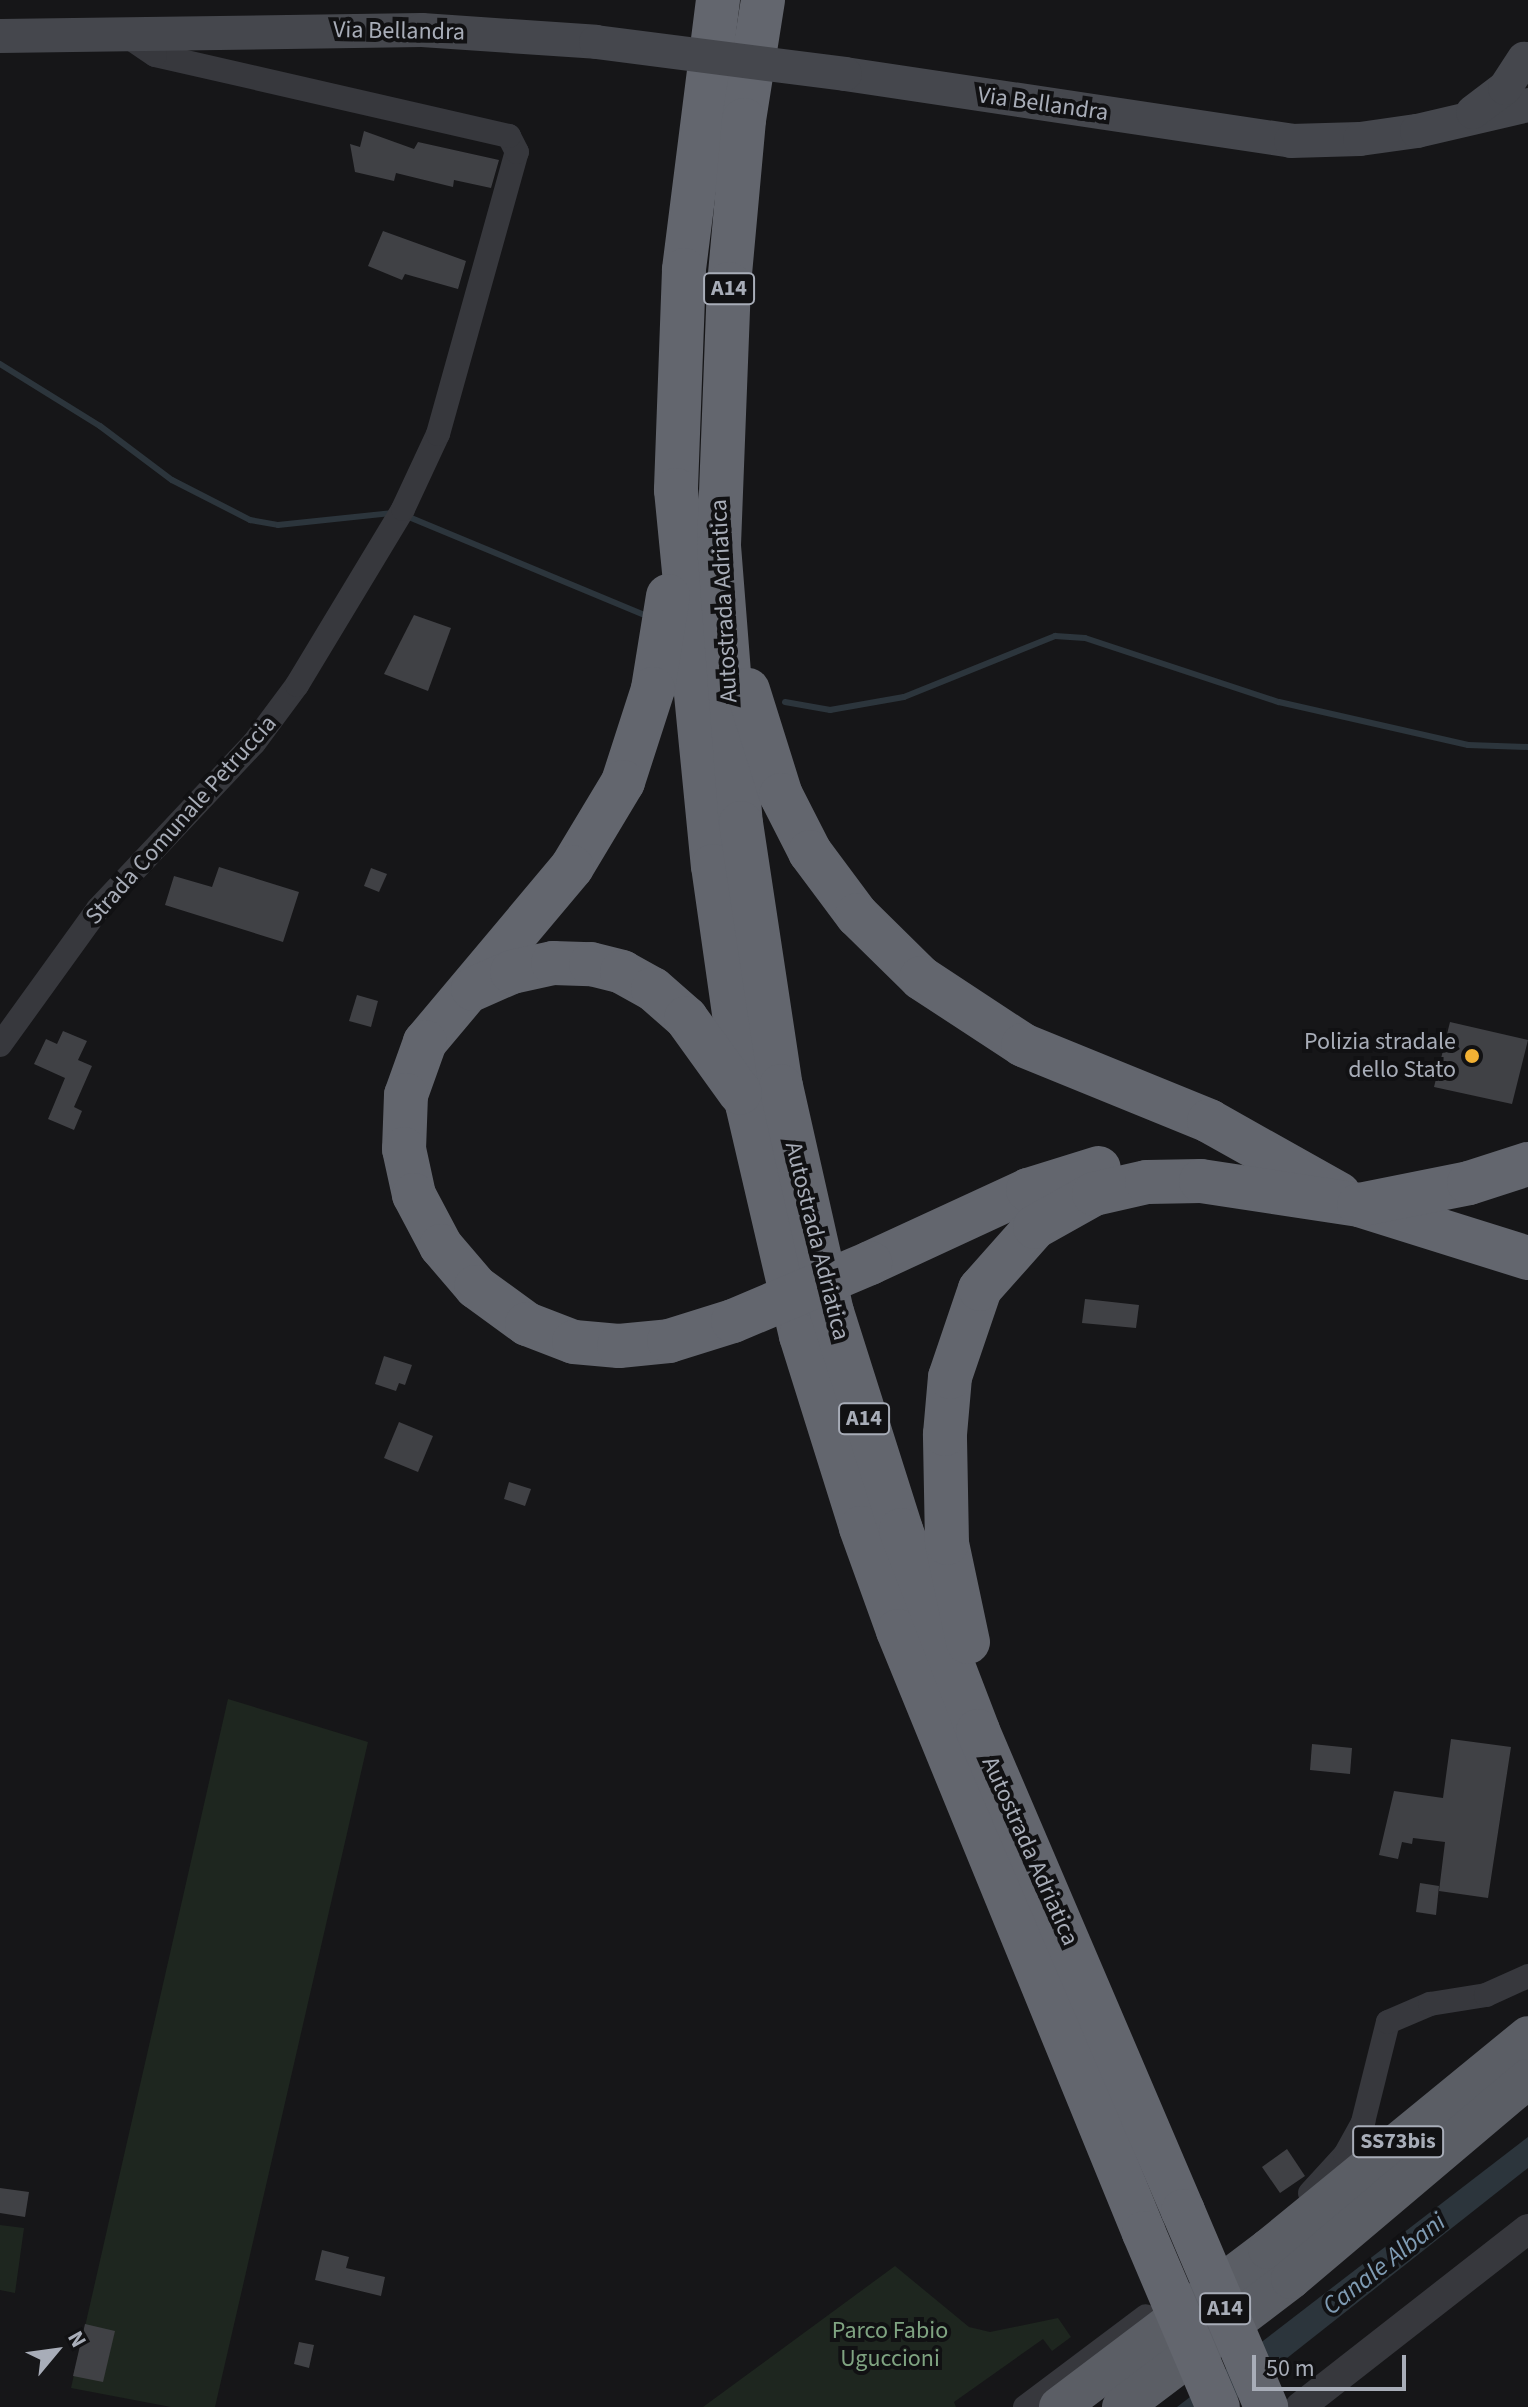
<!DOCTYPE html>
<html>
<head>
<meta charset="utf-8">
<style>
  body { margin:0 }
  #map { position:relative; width:1528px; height:2407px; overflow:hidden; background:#161618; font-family:"Source Sans 3",sans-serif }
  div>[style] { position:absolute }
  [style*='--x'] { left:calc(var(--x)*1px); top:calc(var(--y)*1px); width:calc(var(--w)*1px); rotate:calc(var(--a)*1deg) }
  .green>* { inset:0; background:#1e261f }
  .water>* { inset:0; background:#2c353c }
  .stream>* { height:6px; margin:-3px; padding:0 3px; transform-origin:3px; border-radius:3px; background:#2c353c }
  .building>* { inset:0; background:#404145 }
  .minor>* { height:24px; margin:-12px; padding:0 12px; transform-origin:12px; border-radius:12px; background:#37383d }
  .tertiary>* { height:30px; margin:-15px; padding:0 15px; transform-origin:15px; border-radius:15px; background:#37383d }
  .secondary>* { height:34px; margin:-17px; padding:0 17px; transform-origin:17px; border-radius:17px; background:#45474d }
  .trunk>* { height:40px; margin:-20px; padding:0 20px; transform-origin:20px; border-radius:20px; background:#5b5e65 }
  .motorway>* { height:44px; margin:-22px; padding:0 22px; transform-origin:22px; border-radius:22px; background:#63666e }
  .secondary-bridge>* { height:34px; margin:-17px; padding:0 17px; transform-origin:17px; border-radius:17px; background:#45474d }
  .motorway-bridge>* { height:44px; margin:-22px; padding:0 22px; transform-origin:22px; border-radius:22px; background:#63666e }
  .dots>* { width:22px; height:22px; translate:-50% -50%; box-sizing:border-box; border:4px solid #111113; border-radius:50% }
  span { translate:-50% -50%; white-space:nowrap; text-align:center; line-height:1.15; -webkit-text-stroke:8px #111113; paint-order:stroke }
  .shield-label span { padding:2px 6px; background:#111113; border:2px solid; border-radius:6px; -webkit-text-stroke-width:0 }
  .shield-label { font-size:22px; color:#a8adb8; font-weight:700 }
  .street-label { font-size:24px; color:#a8adb8 }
  .poi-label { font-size:24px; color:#a8adb8 }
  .right { translate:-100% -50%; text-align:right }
  .park-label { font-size:24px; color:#7fa381 }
  .water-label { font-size:26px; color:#7f9bb3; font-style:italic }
  .north { position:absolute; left:16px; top:2311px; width:80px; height:80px; -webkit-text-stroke:6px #111113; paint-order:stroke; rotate:61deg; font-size:22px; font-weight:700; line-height:32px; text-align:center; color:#a8adb8 }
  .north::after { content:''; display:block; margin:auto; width:28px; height:36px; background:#a8adb8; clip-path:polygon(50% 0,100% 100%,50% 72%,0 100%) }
  .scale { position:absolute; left:1252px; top:2355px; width:154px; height:36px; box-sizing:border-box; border:4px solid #a8adb8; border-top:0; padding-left:10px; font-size:24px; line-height:28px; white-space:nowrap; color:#a8adb8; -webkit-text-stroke:6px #111113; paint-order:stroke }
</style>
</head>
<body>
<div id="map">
  <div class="green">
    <i style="clip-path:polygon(228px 1699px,368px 1742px,215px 2407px,171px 2407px,71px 2388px)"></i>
    <i style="clip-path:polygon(0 2225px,24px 2228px,15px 2293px,0 2290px)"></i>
    <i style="clip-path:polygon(895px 2266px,969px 2327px,990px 2332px,1058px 2318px,1071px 2337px,1052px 2351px,1043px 2339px,954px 2402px,956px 2407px,703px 2407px)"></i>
  </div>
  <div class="water">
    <i style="clip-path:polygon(1528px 2137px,1528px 2168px,1225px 2407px,1177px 2407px)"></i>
  </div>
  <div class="stream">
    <i style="--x:0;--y:364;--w:118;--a:31.8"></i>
    <i style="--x:100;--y:426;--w:90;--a:36.9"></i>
    <i style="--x:172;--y:480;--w:88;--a:27.1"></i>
    <i style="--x:250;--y:520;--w:28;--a:10"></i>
    <i style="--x:278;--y:525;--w:116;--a:-6"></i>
    <i style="--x:404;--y:515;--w:265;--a:22.6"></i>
    <i style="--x:785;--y:702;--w:46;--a:10.1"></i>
    <i style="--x:830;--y:710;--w:75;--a:-10"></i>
    <i style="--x:904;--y:697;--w:163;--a:-22"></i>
    <i style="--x:1055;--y:636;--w:30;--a:4"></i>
    <i style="--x:1085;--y:638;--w:204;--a:18.3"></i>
    <i style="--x:1279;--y:702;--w:194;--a:12.8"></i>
    <i style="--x:1468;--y:745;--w:60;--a:1.9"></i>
  </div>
  <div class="building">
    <i style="clip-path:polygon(364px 131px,414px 149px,418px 142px,499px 160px,491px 188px,454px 180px,453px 187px,396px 173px,394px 181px,355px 172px,350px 144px,360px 147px)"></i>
    <i style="clip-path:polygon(383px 231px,466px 261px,458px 289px,405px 274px,402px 280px,368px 266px)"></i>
    <i style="clip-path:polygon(414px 615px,451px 628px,428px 691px,384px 674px)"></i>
    <i style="clip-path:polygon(219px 867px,299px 892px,283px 942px,165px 905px,174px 876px,212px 887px)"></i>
    <i style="clip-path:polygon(371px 868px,387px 874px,379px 892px,364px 886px)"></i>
    <i style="clip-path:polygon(357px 995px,378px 1001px,371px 1027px,349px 1021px)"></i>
    <i style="clip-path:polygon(1450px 1022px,1528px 1040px,1512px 1104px,1434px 1087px)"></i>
    <i style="clip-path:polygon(63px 1031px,87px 1041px,78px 1060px,92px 1066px,74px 1107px,82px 1111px,74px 1130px,48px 1119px,65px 1078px,34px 1064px,46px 1039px,57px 1044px)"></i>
    <i style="clip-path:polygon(1085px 1299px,1139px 1305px,1136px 1328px,1082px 1323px)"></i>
    <i style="clip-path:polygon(384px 1356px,412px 1365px,405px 1385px,399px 1383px,396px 1391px,375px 1384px)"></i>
    <i style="clip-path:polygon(399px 1422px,433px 1436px,418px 1472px,384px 1458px)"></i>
    <i style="clip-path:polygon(509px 1482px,531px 1489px,525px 1506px,504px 1499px)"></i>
    <i style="clip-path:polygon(1451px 1739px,1511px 1747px,1488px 1898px,1439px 1891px,1445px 1842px,1413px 1838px,1412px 1844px,1402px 1842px,1398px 1859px,1379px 1855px,1394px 1791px,1443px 1798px)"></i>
    <i style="clip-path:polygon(1312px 1744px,1352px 1748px,1350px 1774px,1310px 1770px)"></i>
    <i style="clip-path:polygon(1420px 1883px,1439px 1886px,1436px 1915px,1416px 1912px)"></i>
    <i style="clip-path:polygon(1287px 2149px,1305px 2176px,1280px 2193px,1262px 2167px)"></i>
    <i style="clip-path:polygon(0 2188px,29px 2192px,25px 2217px,0 2213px)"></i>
    <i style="clip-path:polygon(322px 2250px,349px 2257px,346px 2268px,385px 2277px,381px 2296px,315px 2280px)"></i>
    <i style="clip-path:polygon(85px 2324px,115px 2331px,103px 2382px,73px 2376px)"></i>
    <i style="clip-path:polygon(299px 2342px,314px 2345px,309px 2368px,294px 2364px)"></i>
  </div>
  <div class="minor">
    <i style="--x:0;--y:1045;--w:168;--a:-54.2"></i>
    <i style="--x:98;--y:909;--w:228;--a:-46.8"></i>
    <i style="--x:254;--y:743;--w:72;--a:-53.4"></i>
    <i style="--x:297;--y:685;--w:205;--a:-58.9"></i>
    <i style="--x:403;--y:509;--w:83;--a:-65"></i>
    <i style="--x:438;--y:434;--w:293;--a:-74.4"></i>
    <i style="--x:517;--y:152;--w:18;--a:-117"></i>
    <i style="--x:509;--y:136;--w:363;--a:-167.1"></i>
    <i style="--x:155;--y:55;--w:36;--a:-146"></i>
    <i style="--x:1310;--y:2193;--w:52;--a:-47.4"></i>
    <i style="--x:1345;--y:2155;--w:38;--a:-61"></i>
    <i style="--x:1363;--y:2122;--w:103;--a:-76"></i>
    <i style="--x:1388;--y:2022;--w:46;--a:-23.2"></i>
    <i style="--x:1430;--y:2004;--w:57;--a:-9.1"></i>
    <i style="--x:1486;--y:1995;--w:46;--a:-24.3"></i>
    <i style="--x:1025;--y:2407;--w:151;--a:-36.9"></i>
  </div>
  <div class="tertiary">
    <i style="--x:1300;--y:2407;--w:289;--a:-38"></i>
  </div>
  <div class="secondary">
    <i style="--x:0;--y:36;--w:422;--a:-0.8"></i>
    <i style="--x:422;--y:30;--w:174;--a:3.9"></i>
    <i style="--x:845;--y:74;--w:451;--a:8.5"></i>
    <i style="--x:1291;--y:141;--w:69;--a:-1.7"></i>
    <i style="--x:1360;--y:139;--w:58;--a:-8"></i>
    <i style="--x:1417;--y:131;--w:114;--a:-13.2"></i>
    <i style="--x:1473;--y:112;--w:40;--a:-37"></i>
    <i style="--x:1505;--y:88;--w:35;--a:-57"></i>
  </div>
  <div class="trunk">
    <i style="--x:1059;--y:2407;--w:262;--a:-37.1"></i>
    <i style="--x:1268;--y:2249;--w:336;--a:-39.3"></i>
    <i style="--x:1122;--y:2407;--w:212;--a:-37.1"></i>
    <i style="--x:1291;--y:2279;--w:310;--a:-40.2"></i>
  </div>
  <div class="motorway">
    <i style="--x:718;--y:0;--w:272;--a:97.2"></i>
    <i style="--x:684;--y:270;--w:220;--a:92.1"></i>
    <i style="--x:676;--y:490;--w:378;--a:84.4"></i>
    <i style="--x:713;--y:866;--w:240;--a:81.9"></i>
    <i style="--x:747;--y:1104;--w:238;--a:76.9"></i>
    <i style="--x:801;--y:1336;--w:201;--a:72.6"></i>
    <i style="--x:861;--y:1528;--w:109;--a:70.2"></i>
    <i style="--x:898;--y:1631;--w:650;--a:67.77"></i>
    <i style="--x:763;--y:0;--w:121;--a:99"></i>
    <i style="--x:744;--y:120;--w:165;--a:95.2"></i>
    <i style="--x:729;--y:284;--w:262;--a:92.2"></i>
    <i style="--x:719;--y:546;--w:278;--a:85.5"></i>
    <i style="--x:741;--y:823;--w:266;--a:81.4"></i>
    <i style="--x:781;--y:1086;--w:232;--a:77.3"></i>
    <i style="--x:832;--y:1312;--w:229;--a:72.4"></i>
    <i style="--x:901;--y:1530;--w:215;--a:69"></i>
    <i style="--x:978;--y:1731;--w:522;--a:66.87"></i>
    <i style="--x:668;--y:596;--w:94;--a:99.2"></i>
    <i style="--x:653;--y:689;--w:98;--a:107.9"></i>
    <i style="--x:623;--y:782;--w:99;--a:121"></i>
    <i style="--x:572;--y:867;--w:229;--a:130"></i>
    <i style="--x:425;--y:1042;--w:56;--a:109.7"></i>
    <i style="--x:406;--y:1095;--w:54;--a:92.1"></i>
    <i style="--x:404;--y:1149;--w:47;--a:77.7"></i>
    <i style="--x:414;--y:1195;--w:58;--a:62.1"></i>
    <i style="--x:441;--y:1246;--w:54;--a:49.5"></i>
    <i style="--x:476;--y:1287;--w:63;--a:36"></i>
    <i style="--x:527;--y:1324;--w:50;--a:21"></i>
    <i style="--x:574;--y:1342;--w:45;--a:5.1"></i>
    <i style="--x:619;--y:1346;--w:50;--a:-5.7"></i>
    <i style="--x:669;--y:1341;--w:67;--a:-17.4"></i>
    <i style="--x:748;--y:690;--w:110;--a:72.6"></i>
    <i style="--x:781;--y:795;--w:64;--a:63"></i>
    <i style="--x:810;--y:852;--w:79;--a:53.3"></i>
    <i style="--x:857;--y:915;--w:90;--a:44.5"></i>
    <i style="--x:921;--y:978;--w:122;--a:33.3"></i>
    <i style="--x:1023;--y:1045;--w:201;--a:22.2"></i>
    <i style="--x:1209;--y:1121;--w:149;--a:29.3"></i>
    <i style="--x:473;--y:989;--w:43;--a:-23.6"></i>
    <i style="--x:512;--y:972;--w:42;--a:-12.4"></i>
    <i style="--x:553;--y:963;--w:38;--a:2"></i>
    <i style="--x:591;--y:964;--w:32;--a:14"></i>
    <i style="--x:622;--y:972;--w:35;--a:29"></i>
    <i style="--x:653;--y:989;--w:44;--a:41.3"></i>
    <i style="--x:686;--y:1018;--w:92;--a:54.2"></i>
    <i style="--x:1362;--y:1206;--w:174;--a:17.4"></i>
    <i style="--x:870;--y:1263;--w:174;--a:-24.8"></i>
    <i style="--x:1028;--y:1190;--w:74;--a:-17.2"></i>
    <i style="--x:968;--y:1642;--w:101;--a:-102"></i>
    <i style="--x:947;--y:1543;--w:109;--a:-91.1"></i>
    <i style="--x:945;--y:1434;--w:57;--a:-85"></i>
    <i style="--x:950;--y:1377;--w:93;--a:-71.2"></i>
    <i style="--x:980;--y:1289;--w:83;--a:-48.4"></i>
    <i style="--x:1035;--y:1227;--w:68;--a:-29.2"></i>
    <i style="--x:1094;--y:1194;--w:54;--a:-12.8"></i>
    <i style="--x:1147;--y:1182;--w:54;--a:-1.1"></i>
    <i style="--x:1201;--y:1181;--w:160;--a:8.6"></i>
    <i style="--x:1359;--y:1205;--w:112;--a:-11.3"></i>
    <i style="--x:1469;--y:1183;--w:62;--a:-17.9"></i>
  </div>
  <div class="secondary-bridge">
    <i style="--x:596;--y:42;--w:251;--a:7.3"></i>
  </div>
  <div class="motorway-bridge">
    <i style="--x:733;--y:1321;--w:149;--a:-22.9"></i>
    <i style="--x:1183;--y:2211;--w:213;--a:67"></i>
    <i style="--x:1144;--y:2233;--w:189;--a:67"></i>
  </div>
  <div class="dots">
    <i style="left:1472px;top:1056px;background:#f2b134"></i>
  </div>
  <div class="shield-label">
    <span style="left:729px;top:289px">A14</span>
    <span style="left:864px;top:1419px">A14</span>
    <span style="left:1398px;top:2142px">SS73bis</span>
    <span style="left:1225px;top:2309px">A14</span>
  </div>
  <div class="street-label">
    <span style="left:399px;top:31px;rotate:1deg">Via Bellandra</span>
    <span style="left:1043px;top:104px;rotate:8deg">Via Bellandra</span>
    <span style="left:724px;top:601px;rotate:-93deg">Autostrada Adriatica</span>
    <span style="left:181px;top:820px;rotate:-48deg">Strada Comunale Petruccia</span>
    <span style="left:817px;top:1241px;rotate:76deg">Autostrada Adriatica</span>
    <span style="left:1030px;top:1851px;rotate:66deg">Autostrada Adriatica</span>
  </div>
  <div class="poi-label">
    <span class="right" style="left:1456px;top:1056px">Polizia stradale<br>dello Stato</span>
  </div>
  <div class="park-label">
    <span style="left:890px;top:2345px">Parco Fabio<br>Uguccioni</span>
  </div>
  <div class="water-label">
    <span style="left:1384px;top:2264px;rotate:-38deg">Canale Albani</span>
  </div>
  <div class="north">N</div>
  <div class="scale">50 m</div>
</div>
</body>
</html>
